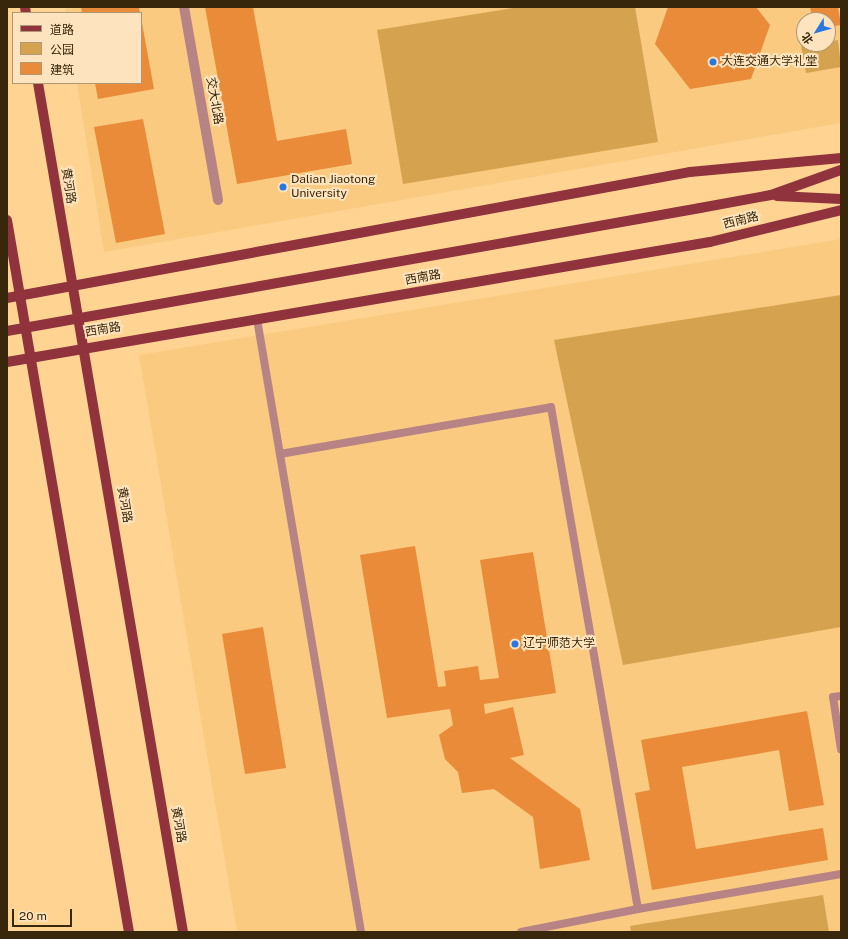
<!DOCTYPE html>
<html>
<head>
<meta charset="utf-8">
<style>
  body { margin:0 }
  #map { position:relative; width:848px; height:939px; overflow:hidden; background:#ffd492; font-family:"Public Sans","Noto Sans SC",sans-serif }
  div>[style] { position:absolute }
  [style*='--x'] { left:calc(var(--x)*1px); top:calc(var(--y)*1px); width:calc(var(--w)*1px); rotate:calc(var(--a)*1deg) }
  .built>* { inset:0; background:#f9ca80 }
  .green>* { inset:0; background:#d5a24f }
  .building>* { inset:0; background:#e98b38 }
  .service>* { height:8px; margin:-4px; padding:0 4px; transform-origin:4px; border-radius:4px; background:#b88384 }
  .minor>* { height:10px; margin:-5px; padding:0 5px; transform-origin:5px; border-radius:5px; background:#b88384 }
  .primary>* { height:10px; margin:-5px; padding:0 5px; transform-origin:5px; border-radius:5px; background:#91333d }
  .primary-bridge>* { height:10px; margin:-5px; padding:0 5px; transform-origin:5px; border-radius:5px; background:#91333d }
  .dots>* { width:11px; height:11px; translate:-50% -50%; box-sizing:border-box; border:2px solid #fee4be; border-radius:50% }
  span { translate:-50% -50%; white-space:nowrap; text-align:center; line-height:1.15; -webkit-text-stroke:4px #fee4be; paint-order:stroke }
  .poi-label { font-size:12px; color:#38270b }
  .left { translate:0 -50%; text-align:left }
  .street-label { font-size:12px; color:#38270b }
  .frame { position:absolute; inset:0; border:8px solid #38270b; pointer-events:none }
  .legend { position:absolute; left:12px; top:12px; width:130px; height:72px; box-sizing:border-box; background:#fee4be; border:1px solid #af9876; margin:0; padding:5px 7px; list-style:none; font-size:12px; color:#38270b }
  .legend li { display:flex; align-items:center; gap:8px; height:20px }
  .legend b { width:20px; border:1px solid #af9876 }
  .north { position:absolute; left:796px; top:12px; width:40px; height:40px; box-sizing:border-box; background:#fee4be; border:1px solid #af9876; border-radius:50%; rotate:233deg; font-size:11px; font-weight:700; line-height:16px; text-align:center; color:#38270b }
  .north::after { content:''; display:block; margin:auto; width:14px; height:18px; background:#2877e2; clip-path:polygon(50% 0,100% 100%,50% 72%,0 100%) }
  .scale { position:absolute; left:12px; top:909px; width:60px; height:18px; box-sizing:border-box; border:2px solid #38270b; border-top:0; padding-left:5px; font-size:12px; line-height:14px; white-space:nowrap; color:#38270b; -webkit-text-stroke:3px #fee4be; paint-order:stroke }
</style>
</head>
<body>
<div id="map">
  <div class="built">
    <i style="clip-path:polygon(evenodd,65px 7px,841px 7px,841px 123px,104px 252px,77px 83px,141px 83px,141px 13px,66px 13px,65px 7px,804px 20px,828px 20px,828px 44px,804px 44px,804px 20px)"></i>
    <i style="clip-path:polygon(841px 239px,841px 932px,237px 932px,139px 355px)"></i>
  </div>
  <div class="green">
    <i style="clip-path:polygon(519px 7px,635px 7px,658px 142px,403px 184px,377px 30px)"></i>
    <i style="clip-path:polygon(838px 40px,841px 67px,806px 73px,801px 46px)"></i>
    <i style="clip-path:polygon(841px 295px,841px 627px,623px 665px,554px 340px)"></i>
    <i style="clip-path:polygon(823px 895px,829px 932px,631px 932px,630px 926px)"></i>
  </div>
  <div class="building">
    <i style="clip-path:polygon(81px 7px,139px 7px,140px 13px,82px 13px)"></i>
    <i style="clip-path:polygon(205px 7px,253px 7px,277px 141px,346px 129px,352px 164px,237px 184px)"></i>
    <i style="clip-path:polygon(668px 7px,756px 7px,770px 25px,751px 79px,690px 89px,655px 44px)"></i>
    <i style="clip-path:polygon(810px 7px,838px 7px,841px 25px,828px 27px,828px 20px,813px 20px)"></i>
    <i style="clip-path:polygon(142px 23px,154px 89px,98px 99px,95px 83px,141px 83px)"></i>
    <i style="clip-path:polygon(143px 119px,165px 234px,116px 243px,94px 127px)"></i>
    <i style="clip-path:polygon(415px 546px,438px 687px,446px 686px,444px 671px,478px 666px,480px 680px,499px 678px,480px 560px,533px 552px,556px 693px,484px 704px,485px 714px,513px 707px,524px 755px,510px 758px,580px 809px,590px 860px,540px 869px,533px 817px,494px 789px,462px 793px,458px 772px,445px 759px,439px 735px,453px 725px,450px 709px,387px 718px,360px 555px)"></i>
    <i style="clip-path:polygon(263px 627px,286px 768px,245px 774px,222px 634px)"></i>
    <i style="clip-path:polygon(807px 711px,824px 805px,789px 811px,779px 750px,682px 767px,696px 849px,823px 828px,828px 860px,652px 890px,635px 793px,650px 790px,641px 740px)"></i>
  </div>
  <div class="service">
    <i style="--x:257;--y:319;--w:622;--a:80.37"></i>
    <i style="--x:280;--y:454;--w:275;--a:-9.8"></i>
    <i style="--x:551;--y:407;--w:509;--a:80.17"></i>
    <i style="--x:638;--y:909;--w:119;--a:168.9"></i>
    <i style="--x:841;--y:696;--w:8;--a:173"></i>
    <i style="--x:833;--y:697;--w:53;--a:81.3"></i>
    <i style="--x:638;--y:909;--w:206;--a:-9.8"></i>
  </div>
  <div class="minor">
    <i style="--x:184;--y:7;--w:196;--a:80"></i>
  </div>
  <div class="primary">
    <i style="--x:25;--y:7;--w:6;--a:81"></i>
    <i style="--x:38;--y:83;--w:861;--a:80.31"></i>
    <i style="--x:777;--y:196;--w:64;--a:2.7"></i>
    <i style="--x:700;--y:208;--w:72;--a:-10.4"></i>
    <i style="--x:771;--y:195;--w:74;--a:-19.7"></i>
    <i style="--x:7;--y:220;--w:722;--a:80.28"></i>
    <i style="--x:7;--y:298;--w:695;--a:-10.45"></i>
    <i style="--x:690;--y:172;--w:152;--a:-5.3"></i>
    <i style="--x:7;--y:362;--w:713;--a:-9.69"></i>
    <i style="--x:710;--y:242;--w:135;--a:-13.7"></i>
  </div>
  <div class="primary-bridge">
    <i style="--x:7;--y:331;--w:704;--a:-10.06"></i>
  </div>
  <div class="dots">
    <i style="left:713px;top:62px;background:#2877e2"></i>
    <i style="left:283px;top:187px;background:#2877e2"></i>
    <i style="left:515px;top:644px;background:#2877e2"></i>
  </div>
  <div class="poi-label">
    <span class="left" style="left:721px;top:62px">大连交通大学礼堂</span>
    <span class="left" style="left:291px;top:187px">Dalian Jiaotong<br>University</span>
    <span class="left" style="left:523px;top:644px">辽宁师范大学</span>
  </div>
  <div class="street-label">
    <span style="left:214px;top:101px;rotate:80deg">交大北路</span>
    <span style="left:68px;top:186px;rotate:81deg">黄河路</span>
    <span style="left:741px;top:221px;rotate:-14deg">西南路</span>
    <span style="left:423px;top:278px;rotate:-10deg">西南路</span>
    <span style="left:103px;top:330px;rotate:-9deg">西南路</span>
    <span style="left:124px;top:505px;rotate:80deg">黄河路</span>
    <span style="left:178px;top:825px;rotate:80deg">黄河路</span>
  </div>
  <div class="frame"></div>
  <ul class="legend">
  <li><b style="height:5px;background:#91333d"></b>道路</li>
  <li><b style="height:11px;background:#d5a24f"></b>公园</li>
  <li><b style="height:11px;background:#e98b38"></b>建筑</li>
  </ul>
  <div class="north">北</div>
  <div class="scale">20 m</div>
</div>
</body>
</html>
